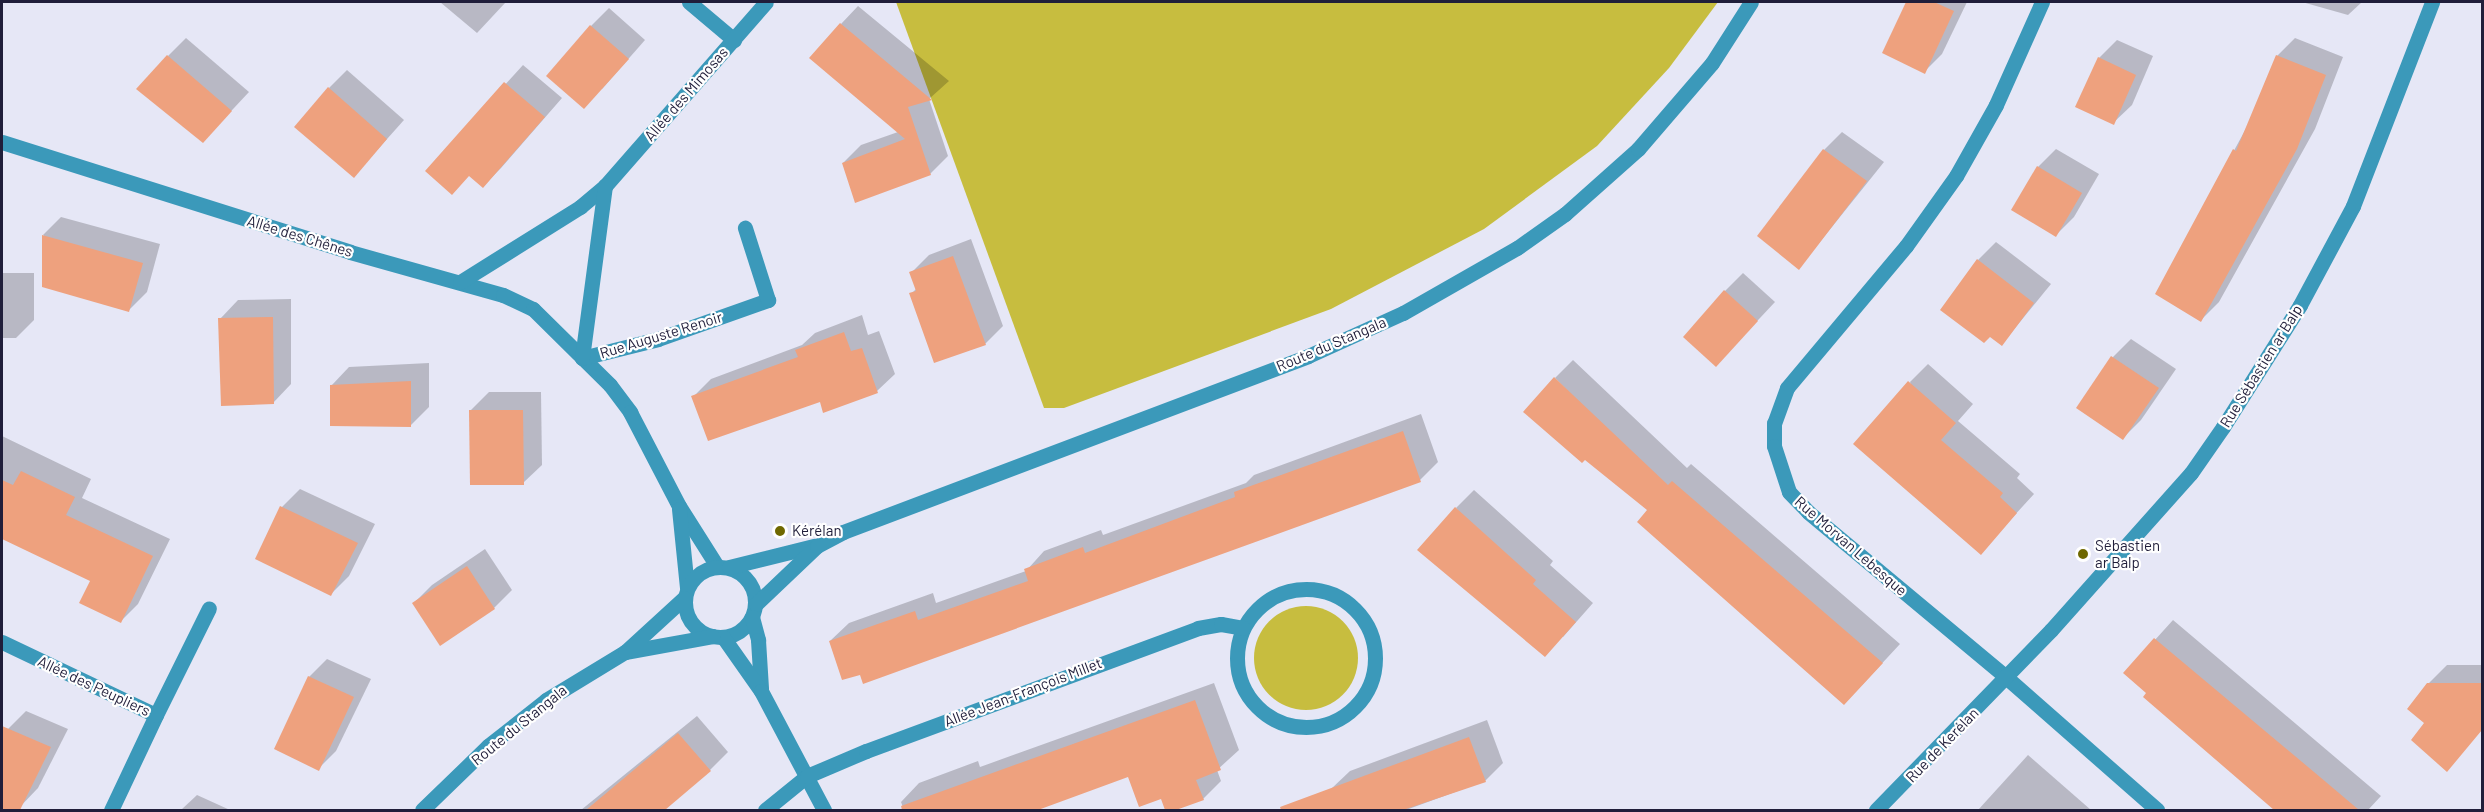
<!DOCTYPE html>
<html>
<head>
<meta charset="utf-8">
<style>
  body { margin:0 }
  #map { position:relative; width:2484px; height:812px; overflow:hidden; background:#e6e7f6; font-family:Barlow,sans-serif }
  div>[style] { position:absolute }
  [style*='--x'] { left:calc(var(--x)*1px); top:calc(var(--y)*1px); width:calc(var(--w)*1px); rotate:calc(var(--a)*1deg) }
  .green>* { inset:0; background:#c7bd3f }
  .round { border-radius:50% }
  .shadow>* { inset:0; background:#0003 }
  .building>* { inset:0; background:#eea17e }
  .street>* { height:15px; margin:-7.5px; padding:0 7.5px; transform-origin:7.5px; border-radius:7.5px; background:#3b99ba }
  .street>.ring { margin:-7.5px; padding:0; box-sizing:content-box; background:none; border:15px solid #3b99ba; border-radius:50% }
  .dots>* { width:16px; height:16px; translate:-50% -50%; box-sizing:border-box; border:3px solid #fff; border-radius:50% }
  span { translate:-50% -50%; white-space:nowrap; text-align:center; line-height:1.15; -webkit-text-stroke:4.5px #fff; paint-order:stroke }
  .street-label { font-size:15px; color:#201e3a }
  .poi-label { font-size:15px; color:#201e3a }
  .left { translate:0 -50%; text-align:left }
  .frame { position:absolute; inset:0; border:3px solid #201e3a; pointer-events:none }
</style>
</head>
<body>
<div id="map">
  <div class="green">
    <i style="clip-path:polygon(896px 2px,1718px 2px,1669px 68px,1597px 146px,1484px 229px,1331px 309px,1064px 408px,1044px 408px)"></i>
    <i class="round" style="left:1254px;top:606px;width:104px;height:104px"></i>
  </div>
  <div class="shadow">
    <i style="clip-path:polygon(440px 2px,506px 2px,477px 33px)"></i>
    <i style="clip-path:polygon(1908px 2px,1967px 2px,1942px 54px,1924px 72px,1884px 53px)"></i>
    <i style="clip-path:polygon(2302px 2px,2362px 2px,2348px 15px)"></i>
    <i style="clip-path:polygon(858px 6px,949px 81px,929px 99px,948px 156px,930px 174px,843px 163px,861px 145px,898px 132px,841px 24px)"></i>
    <i style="clip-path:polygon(609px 8px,645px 40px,602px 89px,591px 26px)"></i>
    <i style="clip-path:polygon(186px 38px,249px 92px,203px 141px,168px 56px)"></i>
    <i style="clip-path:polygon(2295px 38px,2343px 57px,2315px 129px,2219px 302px,2201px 320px,2157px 293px,2250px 121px,2277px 56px)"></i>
    <i style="clip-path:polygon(2117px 40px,2153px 56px,2132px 105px,2113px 123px,2099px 58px)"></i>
    <i style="clip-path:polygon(523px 65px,562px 98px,501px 168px,483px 186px,470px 175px,427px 171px)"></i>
    <i style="clip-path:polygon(347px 70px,404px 120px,354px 176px,329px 88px)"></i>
    <i style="clip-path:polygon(1842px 132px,1884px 162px,1799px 268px,1824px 150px)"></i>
    <i style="clip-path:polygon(2056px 149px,2099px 174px,2074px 217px,2056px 235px,2038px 167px)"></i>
    <i style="clip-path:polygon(61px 217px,160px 244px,147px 292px,129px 310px,43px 235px)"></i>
    <i style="clip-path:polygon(971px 239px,1003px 326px,985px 344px,911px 294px,917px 288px,911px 273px,929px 255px)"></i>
    <i style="clip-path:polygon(1996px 242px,2051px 284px,2002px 344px,1978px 260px)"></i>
    <i style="clip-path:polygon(2px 273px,34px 273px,34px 320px,16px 338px,2px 338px)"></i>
    <i style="clip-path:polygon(1743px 273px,1775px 302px,1716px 365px,1725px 291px)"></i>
    <i style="clip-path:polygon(291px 299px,291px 384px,273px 403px,220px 319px,238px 300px)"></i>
    <i style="clip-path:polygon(862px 315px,868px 335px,879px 331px,895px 374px,877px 391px,824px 411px,821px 401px,693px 397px,711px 379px,802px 345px,815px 333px)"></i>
    <i style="clip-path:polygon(2131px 339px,2176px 369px,2141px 420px,2123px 438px,2113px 357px)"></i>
    <i style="clip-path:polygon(1573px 360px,1687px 468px,1691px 464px,1900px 644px,1862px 685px,1555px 378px)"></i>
    <i style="clip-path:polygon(429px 363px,429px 407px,411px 425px,331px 386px,349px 367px)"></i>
    <i style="clip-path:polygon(1928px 364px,1973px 404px,1958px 421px,2020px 474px,2017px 478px,2034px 494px,1980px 553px,1910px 382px)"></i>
    <i style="clip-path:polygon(489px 392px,541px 392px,542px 465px,523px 483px,471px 410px)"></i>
    <i style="clip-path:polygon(1421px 414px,1438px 462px,1420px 480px,861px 673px,830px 641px,849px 623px,933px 593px,936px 603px,1026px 571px,1044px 551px,1101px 530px,1103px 535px,1246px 483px,1254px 475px)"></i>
    <i style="clip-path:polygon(2px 436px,91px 479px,82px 498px,170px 539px,138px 604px,121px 621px,92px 580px,2px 538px)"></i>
    <i style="clip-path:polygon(300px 489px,375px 524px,349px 576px,331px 594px,257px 559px,282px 507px)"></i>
    <i style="clip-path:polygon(1474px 490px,1553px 561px,1550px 565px,1593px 603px,1563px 637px,1456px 508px)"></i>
    <i style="clip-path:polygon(485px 549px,512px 590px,494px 608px,441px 644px,414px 603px,432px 585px)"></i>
    <i style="clip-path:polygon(2173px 620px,2381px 796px,2368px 810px,2276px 810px,2145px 696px,2148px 693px,2125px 673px)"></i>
    <i style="clip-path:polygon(327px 659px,371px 679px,336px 751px,318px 769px,309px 677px)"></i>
    <i style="clip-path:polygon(2447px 665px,2482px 665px,2482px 729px,2447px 770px,2426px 723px,2428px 684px)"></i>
    <i style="clip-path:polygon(1214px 683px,1239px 750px,1217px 770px,1221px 781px,1203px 799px,1167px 810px,1162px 797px,1129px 775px,1028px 810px,904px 810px,901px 802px,919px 783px,978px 761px,980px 767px)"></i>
    <i style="clip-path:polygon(26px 711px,68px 729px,38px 788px,17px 810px,2px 810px,2px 742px,8px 729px)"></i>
    <i style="clip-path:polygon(697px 716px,728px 752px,710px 770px,660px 810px,581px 810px)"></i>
    <i style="clip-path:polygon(1487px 720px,1503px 763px,1485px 781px,1406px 810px,1340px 810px,1331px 789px,1350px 771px)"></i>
    <i style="clip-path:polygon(2028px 755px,2091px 810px,1978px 810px)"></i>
    <i style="clip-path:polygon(197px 795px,230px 810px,181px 810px)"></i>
  </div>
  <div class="building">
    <i style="clip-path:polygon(1906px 2px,1934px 2px,1954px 11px,1925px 74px,1882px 53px)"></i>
    <i style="clip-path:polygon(840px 23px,932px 100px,908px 107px,931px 175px,855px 203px,842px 163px,905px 139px,809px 58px)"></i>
    <i style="clip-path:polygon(590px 25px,629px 59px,584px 109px,546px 76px)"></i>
    <i style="clip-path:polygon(167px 55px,232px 111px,203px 143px,136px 89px)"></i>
    <i style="clip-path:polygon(2276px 55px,2326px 75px,2297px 149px,2201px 322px,2155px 294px,2233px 149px,2236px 151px)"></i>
    <i style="clip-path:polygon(2098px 57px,2136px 75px,2114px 125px,2075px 107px)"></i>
    <i style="clip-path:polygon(504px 82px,545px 117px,483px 188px,469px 176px,452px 195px,425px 171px)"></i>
    <i style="clip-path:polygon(328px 87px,387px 139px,354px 178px,294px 127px)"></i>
    <i style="clip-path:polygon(1823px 149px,1867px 181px,1799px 270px,1757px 236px)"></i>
    <i style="clip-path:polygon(2037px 166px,2082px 193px,2056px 237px,2011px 210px)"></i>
    <i style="clip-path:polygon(42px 235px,143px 263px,129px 312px,42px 287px)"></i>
    <i style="clip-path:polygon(953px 256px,986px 345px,934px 363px,909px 293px,916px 291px,909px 272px)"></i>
    <i style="clip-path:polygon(1977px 259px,2034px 303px,2002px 346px,1990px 337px,1984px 343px,1940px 310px)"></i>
    <i style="clip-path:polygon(1724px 290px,1758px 321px,1716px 367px,1683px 337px)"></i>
    <i style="clip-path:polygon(273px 317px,274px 404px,221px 406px,218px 318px)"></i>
    <i style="clip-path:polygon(844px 332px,851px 351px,862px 348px,878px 393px,823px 413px,820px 402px,708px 441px,691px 396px,798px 357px,795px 350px)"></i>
    <i style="clip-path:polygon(2111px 356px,2159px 388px,2123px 440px,2076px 408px)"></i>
    <i style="clip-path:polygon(1554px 377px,1668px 485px,1672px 481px,1883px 663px,1844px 705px,1637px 522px,1647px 510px,1585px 460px,1582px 463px,1523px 412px)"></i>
    <i style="clip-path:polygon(411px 381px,411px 427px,330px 426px,330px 385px)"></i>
    <i style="clip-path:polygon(1908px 381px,1956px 423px,1941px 440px,2003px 493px,2000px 497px,2017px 513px,1981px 555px,1853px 444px)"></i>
    <i style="clip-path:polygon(469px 410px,523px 410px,524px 485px,470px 485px)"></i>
    <i style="clip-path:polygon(1403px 431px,1421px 482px,863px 684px,860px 675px,842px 680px,829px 641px,915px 611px,918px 620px,1028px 581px,1024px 569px,1083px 547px,1085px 553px,1235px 497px,1234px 492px)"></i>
    <i style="clip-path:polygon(21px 471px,75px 497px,66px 515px,153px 556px,121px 623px,79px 603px,90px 581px,2px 539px,2px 480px,13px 485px)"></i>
    <i style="clip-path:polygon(280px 506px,358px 543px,331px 596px,255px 559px)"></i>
    <i style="clip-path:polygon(1455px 507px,1536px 580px,1533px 584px,1576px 622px,1545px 657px,1417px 550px)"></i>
    <i style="clip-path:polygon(467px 566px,495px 609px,440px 646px,412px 603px)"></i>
    <i style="clip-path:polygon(2154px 638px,2320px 777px,2359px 810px,2274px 810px,2143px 697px,2146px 693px,2123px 673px)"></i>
    <i style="clip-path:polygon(308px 676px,354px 697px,319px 771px,274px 749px)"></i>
    <i style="clip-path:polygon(2427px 683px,2482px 683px,2482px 730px,2447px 772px,2411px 740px,2424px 723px,2407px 709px)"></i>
    <i style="clip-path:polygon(1195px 700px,1221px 770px,1196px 780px,1204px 800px,1176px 810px,1165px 810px,1161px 799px,1139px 807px,1128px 777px,1038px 810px,902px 810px,901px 806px)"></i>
    <i style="clip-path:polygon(2px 726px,51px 747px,20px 810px,2px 810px)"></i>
    <i style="clip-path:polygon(678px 733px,711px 771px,665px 810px,586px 810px)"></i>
    <i style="clip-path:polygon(1469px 737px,1486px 782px,1403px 810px,1281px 810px,1280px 807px)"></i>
  </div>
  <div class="street">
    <i style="--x:689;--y:2;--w:59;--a:40.2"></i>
    <i style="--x:2042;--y:2;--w:113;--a:114.1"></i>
    <i style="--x:1996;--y:105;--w:81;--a:119.4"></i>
    <i style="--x:1956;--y:176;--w:86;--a:125.5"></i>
    <i style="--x:1906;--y:246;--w:185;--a:130"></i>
    <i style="--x:1787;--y:388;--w:37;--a:110"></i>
    <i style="--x:1774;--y:423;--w:23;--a:90"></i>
    <i style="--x:1774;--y:446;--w:48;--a:71.9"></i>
    <i style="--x:1789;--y:492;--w:28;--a:46"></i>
    <i style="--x:1808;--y:512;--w:259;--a:39.8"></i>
    <i style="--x:2007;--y:678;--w:200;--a:41.3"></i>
    <i style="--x:2;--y:142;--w:365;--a:17.5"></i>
    <i style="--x:350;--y:252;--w:159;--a:15.7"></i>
    <i style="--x:503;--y:295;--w:33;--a:25"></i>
    <i style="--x:533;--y:309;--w:108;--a:44.6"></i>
    <i style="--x:610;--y:385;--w:34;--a:53"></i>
    <i style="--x:630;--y:412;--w:106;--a:62.5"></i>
    <i style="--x:679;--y:506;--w:71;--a:57.7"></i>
    <i style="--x:460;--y:282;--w:142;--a:-32"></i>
    <i style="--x:580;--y:207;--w:33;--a:-40"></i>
    <i style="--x:605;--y:186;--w:244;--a:-48.8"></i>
    <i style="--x:582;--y:358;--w:78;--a:-14"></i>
    <i style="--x:658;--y:339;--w:117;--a:-19.5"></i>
    <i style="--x:768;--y:300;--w:76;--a:-107.7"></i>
    <i style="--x:582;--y:358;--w:174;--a:-82.4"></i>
    <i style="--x:679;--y:509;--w:79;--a:84.2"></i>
    <i class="ring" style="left:685px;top:567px;width:55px;height:55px"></i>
    <i style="--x:729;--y:567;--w:88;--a:-13.9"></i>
    <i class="ring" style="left:1237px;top:589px;width:123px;height:123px"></i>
    <i style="--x:756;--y:604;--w:84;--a:-43.6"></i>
    <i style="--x:817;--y:546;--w:30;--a:-28"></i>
    <i style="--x:843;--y:532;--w:497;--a:-20.7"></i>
    <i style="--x:1308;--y:356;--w:104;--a:-24.4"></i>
    <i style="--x:1403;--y:313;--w:131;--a:-29.7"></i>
    <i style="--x:1517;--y:248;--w:59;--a:-35.3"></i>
    <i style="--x:1565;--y:214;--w:98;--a:-41.7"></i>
    <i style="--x:1638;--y:149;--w:113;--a:-49.3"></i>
    <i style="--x:1712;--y:63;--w:72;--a:-57.4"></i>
    <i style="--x:752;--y:617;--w:24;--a:75"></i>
    <i style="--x:758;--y:640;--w:48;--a:86.4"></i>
    <i style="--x:723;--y:637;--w:66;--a:54.9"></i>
    <i style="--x:761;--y:691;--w:135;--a:62.1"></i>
    <i style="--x:2;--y:642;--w:170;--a:25.4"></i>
    <i style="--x:156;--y:715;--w:105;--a:115.3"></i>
    <i style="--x:625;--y:652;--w:89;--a:-10.3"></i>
    <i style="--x:156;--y:715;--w:119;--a:-63.6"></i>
    <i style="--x:422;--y:810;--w:92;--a:-44.1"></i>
    <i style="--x:488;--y:746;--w:74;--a:-38.4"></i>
    <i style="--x:546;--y:700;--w:92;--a:-31.3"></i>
    <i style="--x:625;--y:652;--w:80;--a:-42.5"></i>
    <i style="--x:765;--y:810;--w:54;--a:-39"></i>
    <i style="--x:807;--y:776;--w:64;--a:-23"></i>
    <i style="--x:866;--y:751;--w:354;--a:-20.3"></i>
    <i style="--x:1198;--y:628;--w:23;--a:-10"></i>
    <i style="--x:1221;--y:624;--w:22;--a:10"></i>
    <i style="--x:1876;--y:810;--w:251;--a:-45.8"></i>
    <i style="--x:2051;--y:630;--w:210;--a:-48.3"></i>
    <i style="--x:2191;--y:473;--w:56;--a:-55.2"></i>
    <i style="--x:2223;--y:427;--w:144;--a:-57.7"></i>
    <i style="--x:2300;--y:305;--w:112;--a:-61.8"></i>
    <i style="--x:2353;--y:206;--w:219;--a:-68.8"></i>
  </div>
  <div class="dots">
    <i style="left:780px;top:531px;background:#6f6800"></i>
    <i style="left:2083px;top:554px;background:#6f6800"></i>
  </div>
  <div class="street-label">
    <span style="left:686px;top:94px;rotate:-49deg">Allée des Mimosas</span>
    <span style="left:300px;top:236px;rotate:17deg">Allée des Chênes</span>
    <span style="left:661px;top:335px;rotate:-17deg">Rue Auguste Renoir</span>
    <span style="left:1331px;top:344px;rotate:-23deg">Route du Stangala</span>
    <span style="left:2261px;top:366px;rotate:-58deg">Rue Sébastien ar Balp</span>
    <span style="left:1851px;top:546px;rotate:41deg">Rue Morvan Lebesque</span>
    <span style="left:94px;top:686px;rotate:25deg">Allée des Peupliers</span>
    <span style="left:1023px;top:692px;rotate:-21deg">Allée Jean-François Millet</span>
    <span style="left:519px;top:725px;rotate:-39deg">Route du Stangala</span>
    <span style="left:1942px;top:745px;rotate:-46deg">Rue de Kerélan</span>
  </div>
  <div class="poi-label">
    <span class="left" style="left:792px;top:531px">Kérélan</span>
    <span class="left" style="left:2095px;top:554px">Sébastien<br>ar Balp</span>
  </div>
  <div class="frame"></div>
</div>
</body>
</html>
